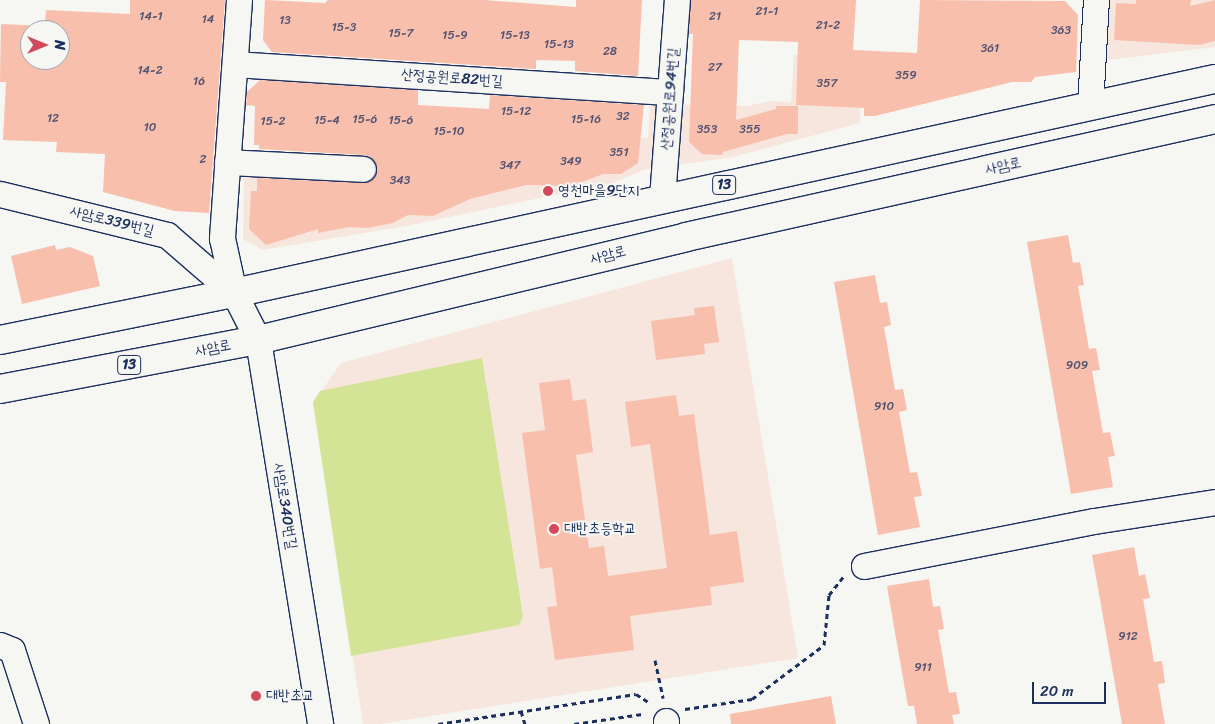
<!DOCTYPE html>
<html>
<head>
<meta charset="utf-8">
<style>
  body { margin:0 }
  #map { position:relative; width:1215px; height:724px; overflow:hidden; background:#f6f6f2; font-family:Sriracha,"Poor Story",sans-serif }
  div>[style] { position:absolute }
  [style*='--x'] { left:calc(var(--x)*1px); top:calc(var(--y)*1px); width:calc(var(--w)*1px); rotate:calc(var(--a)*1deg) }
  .built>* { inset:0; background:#f7e6dd }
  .green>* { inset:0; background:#d4e497 }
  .building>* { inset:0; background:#f8bfad }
  .path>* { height:3px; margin-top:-1.5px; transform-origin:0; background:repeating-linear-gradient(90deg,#1b2f5e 0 5px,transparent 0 9px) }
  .roads { filter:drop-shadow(1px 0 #1b2f5e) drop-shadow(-1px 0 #1b2f5e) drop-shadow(0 1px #1b2f5e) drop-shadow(0 -1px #1b2f5e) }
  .minor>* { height:25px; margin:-12.5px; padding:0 12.5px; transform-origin:12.5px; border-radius:12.5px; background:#f6f6f2 }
  .major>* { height:28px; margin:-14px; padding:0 14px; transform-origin:14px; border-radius:14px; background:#f6f6f2 }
  .dots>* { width:14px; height:14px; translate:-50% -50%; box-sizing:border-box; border:2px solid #f6f6f2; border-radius:50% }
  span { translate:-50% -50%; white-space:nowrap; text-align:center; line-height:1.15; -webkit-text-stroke:4px #f6f6f2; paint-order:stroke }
  .number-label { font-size:12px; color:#525372 }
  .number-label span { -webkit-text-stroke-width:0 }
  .shield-label span { padding:1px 4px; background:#f6f6f2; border:1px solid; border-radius:4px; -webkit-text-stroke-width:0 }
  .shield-label { font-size:14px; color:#1b2f5e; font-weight:700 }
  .street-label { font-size:15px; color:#1b2f5e }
  .poi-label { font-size:15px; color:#1b2f5e }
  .left { translate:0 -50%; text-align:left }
  .north { position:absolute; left:20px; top:20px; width:50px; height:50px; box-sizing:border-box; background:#f6f6f2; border:1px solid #9ea6b7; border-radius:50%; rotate:90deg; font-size:14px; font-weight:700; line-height:20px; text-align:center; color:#1b2f5e }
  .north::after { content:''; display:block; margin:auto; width:18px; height:22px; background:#d1495b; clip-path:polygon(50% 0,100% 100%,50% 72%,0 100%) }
  .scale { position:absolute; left:1032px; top:682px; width:74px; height:22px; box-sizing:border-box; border:2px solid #1b2f5e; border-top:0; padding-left:6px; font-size:15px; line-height:18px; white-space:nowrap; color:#1b2f5e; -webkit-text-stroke:4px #f6f6f2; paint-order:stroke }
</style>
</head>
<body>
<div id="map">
  <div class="built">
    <i style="clip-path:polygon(1105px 0,1215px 0,1215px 47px,1101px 61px)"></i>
    <i style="clip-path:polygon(794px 55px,862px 59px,860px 123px,733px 157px,643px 170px,616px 182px,406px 226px,262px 250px,243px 239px,244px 169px,368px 174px,367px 186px,542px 138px,648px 138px,650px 104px,747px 106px,771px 101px,791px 102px)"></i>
    <i style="clip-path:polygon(732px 258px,798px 658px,380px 724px,363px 724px,313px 403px,341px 363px)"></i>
  </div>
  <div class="green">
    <i style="clip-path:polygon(482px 358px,520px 597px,523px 616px,519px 625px,351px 656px,313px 402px,320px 391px)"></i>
  </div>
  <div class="building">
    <i style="clip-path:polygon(evenodd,130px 0,225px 0,209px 213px,175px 211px,103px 192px,105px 154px,56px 152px,57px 142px,3px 140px,6px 82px,0 82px,1px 24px,45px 26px,46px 10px,130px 14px,130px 0,30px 30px,60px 30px,60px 60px,30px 60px,30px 30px)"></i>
    <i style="clip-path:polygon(265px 0,325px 3px,328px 0,484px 0,576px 7px,576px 0,642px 0,638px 76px,575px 71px,575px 61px,536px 60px,536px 69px,272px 52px,263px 40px)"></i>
    <i style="clip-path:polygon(691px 0,856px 0,853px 50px,917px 53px,920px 0,1065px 1px,1078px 15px,1076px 72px,1035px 77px,1031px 82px,1012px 82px,875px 116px,864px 116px,864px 108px,796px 105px,798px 42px,739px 40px,736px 120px,776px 109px,776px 106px,798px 106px,798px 134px,787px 134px,723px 152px,722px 155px,702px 154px,689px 142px,693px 34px,689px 34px)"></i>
    <i style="clip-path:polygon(1136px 0,1191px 0,1190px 6px,1215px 0,1215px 41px,1199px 45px,1114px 40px,1116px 3px,1136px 4px)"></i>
    <i style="clip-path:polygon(260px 80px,418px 90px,418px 105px,489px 109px,490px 95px,644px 105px,638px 163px,621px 174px,603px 174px,572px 186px,526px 185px,470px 199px,433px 216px,408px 215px,393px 223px,367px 228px,349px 227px,318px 233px,318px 229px,266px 245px,249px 229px,251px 191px,257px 191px,257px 178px,362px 183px,375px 177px,377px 169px,371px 157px,364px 155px,259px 149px,259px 145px,254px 145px,255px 106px,246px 105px,247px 92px)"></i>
    <i style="clip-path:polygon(1068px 235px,1073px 263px,1080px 262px,1084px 285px,1078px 286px,1089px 349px,1096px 348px,1100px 370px,1092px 371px,1103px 433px,1110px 432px,1115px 456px,1108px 457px,1113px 487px,1071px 494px,1027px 242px)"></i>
    <i style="clip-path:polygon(55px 245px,56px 250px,70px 247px,93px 256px,100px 286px,22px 304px,11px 256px)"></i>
    <i style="clip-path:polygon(875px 275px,880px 303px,887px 302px,891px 325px,884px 327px,895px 390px,903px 389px,907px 410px,899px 412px,910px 473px,917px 472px,922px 496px,914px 497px,920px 527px,878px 535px,834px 282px)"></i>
    <i style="clip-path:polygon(714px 306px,719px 342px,704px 344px,705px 354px,656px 360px,651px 321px,695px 315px,694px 308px)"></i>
    <i style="clip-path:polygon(570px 379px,573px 401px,586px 399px,593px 452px,576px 455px,589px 548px,604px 546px,608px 576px,667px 568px,650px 444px,631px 447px,625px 402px,676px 395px,679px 416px,694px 414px,710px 535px,737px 531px,744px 582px,710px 587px,712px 605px,630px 616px,634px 650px,555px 660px,547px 607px,557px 606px,552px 567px,540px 569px,522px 433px,545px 430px,539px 383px)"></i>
    <i style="clip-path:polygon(1134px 547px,1139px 576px,1145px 574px,1150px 598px,1143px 599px,1154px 662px,1162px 661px,1165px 683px,1158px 684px,1165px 724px,1122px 724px,1098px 588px,1092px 555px)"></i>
    <i style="clip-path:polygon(929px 579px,933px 607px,940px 606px,944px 629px,938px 630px,949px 693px,956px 692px,960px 714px,952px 715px,954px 724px,917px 724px,914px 706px,908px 706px,897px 644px,887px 586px)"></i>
    <i style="clip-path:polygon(831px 696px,836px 724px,731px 724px,730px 714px)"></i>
  </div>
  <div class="path">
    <i style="--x:655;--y:660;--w:39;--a:78"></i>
    <i style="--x:685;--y:709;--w:68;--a:-8.5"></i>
    <i style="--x:752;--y:699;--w:90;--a:-36.9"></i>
    <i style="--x:824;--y:645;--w:50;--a:-84.3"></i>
    <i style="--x:829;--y:595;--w:23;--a:-52"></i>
    <i style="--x:521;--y:711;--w:14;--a:73"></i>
    <i style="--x:438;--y:724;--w:200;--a:-8.6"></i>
    <i style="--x:636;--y:694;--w:17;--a:33"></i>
    <i style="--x:574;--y:724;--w:69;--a:-8.4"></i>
  </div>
  <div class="roads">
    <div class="minor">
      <i style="--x:239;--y:0;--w:239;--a:94.1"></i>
      <i style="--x:222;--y:238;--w:56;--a:77.7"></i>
      <i style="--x:234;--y:293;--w:53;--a:62.9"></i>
      <i style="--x:258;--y:340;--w:389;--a:80.8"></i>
      <i style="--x:235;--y:64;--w:436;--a:3.7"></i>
      <i style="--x:1090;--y:106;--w:106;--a:-86.8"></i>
      <i style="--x:227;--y:162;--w:136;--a:2.9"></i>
      <i style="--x:0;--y:194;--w:172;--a:13.8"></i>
      <i style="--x:167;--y:235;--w:89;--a:40.9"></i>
      <i style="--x:662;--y:198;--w:199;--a:-85.7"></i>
      <i style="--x:864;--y:566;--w:234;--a:-11.1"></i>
      <i style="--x:1094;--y:521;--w:122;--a:-8.9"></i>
      <i style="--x:0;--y:645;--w:13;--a:23"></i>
      <i style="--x:12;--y:650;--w:78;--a:72"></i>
      <i style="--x:666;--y:721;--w:3;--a:90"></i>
    </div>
    <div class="major">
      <i style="--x:0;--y:340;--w:239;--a:-11.4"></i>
      <i style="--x:234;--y:293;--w:1004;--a:-12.31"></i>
      <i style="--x:0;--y:389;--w:263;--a:-10.8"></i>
      <i style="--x:258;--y:340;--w:440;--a:-13.5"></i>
      <i style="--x:686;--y:237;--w:542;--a:-12.57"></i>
    </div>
  </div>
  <div class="dots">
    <i style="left:548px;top:191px;background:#d1495b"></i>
    <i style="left:554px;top:529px;background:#d1495b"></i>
    <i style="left:256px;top:696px;background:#d1495b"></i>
  </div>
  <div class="number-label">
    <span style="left:767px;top:12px">21-1</span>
    <span style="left:151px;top:17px">14-1</span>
    <span style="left:715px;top:17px">21</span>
    <span style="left:208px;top:20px">14</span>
    <span style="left:285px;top:21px">13</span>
    <span style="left:828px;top:26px">21-2</span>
    <span style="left:344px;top:28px">15-3</span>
    <span style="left:1061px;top:31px">363</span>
    <span style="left:401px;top:34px">15-7</span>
    <span style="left:455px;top:36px">15-9</span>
    <span style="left:515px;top:36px">15-13</span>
    <span style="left:559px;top:45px">15-13</span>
    <span style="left:990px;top:49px">361</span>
    <span style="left:610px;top:52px">28</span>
    <span style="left:715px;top:68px">27</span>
    <span style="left:150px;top:71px">14-2</span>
    <span style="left:906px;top:76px">359</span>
    <span style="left:199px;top:82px">16</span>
    <span style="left:827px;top:84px">357</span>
    <span style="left:516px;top:112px">15-12</span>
    <span style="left:623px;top:117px">32</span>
    <span style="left:53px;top:119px">12</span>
    <span style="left:365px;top:120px">15-6</span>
    <span style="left:586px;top:120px">15-16</span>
    <span style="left:327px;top:121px">15-4</span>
    <span style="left:401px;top:121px">15-6</span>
    <span style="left:273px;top:122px">15-2</span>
    <span style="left:150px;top:128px">10</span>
    <span style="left:707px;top:130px">353</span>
    <span style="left:750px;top:130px">355</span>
    <span style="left:449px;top:132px">15-10</span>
    <span style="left:619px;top:153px">351</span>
    <span style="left:203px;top:160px">2</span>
    <span style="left:571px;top:162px">349</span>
    <span style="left:510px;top:166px">347</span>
    <span style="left:400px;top:181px">343</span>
    <span style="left:1077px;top:366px">909</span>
    <span style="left:884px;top:407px">910</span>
    <span style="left:1128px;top:637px">912</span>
    <span style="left:923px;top:668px">911</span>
  </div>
  <div class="shield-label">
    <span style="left:724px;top:185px">13</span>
    <span style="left:129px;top:365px">13</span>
  </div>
  <div class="street-label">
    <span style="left:452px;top:78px;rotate:4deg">산정공원로82번길</span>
    <span style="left:670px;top:99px;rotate:-86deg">산정공원로94번길</span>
    <span style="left:1003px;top:166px;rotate:-12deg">사암로</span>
    <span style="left:112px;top:221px;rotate:14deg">사암로339번길</span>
    <span style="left:608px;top:255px;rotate:-14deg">사암로</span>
    <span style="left:213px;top:348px;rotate:-11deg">사암로</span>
    <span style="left:285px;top:506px;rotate:81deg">사암로340번길</span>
  </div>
  <div class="poi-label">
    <span class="left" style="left:558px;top:191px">영천마을9단지</span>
    <span class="left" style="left:564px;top:529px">대반초등학교</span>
    <span class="left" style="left:266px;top:696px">대반초교</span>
  </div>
  <div class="north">N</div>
  <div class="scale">20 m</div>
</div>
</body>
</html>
